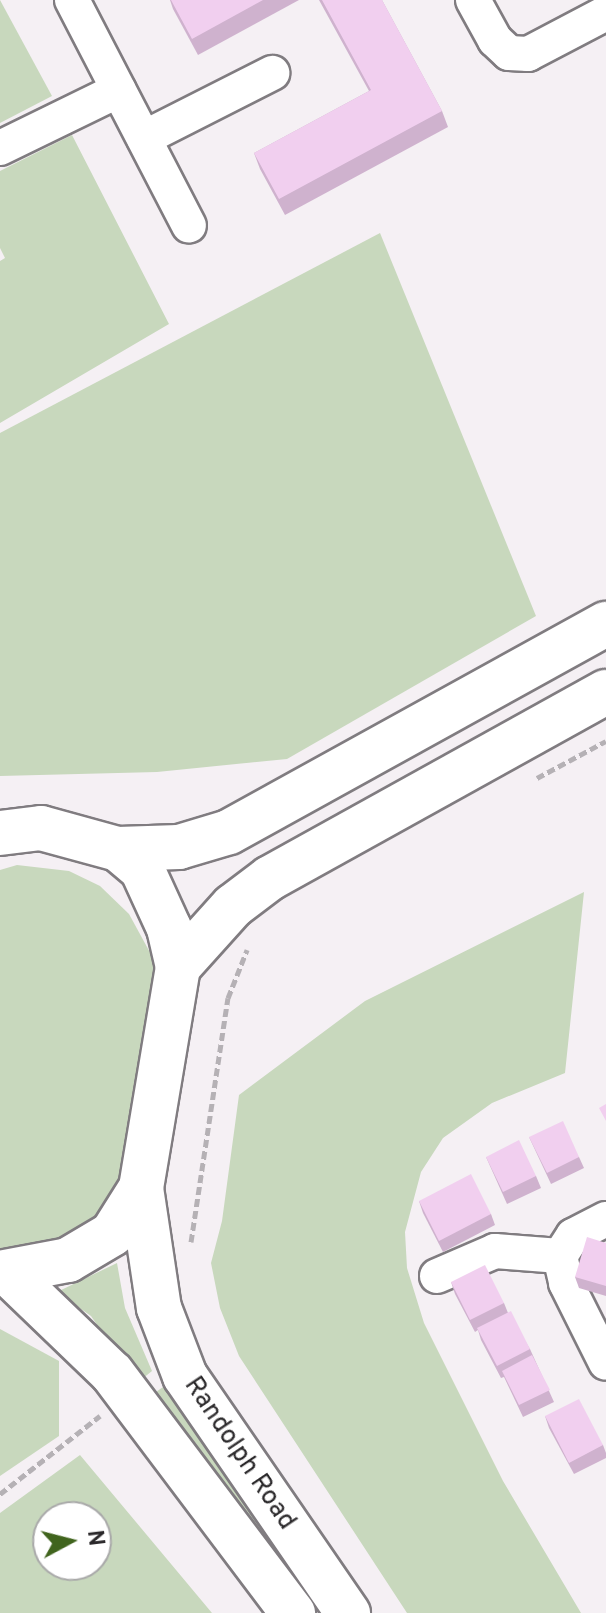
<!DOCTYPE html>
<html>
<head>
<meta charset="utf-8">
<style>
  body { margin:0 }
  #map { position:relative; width:606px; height:1613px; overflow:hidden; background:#f5f0f4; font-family:Overpass,sans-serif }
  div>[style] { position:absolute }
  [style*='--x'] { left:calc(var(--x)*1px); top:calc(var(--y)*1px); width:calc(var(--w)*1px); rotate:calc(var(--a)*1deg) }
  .green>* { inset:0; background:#c8d8bd }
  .path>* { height:5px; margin-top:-2.5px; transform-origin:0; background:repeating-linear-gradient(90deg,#b5b1b5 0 8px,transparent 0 12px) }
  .roads { filter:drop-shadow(2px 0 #807c80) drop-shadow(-2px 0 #807c80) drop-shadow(0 2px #807c80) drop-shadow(0 -2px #807c80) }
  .minor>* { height:34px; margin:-17px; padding:0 17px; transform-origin:17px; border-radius:17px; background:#fff }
  .major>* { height:44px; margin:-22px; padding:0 22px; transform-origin:22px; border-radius:22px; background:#fff }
  .wall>* { inset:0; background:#cfb2ce }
  .building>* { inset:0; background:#f1cfef }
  span { translate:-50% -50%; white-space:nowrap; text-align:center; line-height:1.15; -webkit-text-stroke:6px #fff; paint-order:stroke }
  .street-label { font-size:26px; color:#292729 }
  .north { position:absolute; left:32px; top:1501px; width:80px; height:80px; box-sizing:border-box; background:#fff; border:2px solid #a9a9a9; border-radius:50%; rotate:83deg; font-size:22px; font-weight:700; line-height:32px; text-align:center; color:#292729 }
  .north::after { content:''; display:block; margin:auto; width:28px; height:36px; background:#40641d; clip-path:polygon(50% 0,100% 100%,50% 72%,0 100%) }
</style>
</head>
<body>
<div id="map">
  <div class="green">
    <i style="clip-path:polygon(0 0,52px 96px,0 123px)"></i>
    <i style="clip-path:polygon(72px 135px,169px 324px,0 423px,0 261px,5px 258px,0 248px,0 171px)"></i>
    <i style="clip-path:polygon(380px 233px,536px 616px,287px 759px,157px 772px,0 776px,0 433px)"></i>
    <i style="clip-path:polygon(17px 865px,69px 871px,100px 886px,129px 914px,153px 958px,154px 1005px,125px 1171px,111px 1202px,81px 1231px,41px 1247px,0 1251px,0 870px)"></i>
    <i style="clip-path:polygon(584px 892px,565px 1073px,492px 1103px,443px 1138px,421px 1172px,405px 1232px,407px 1268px,424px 1323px,503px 1481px,581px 1613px,407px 1613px,239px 1356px,220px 1308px,211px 1263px,222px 1221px,239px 1095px,365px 1001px)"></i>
    <i style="clip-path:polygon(117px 1263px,125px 1308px,152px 1371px,137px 1383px,91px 1316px,57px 1292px)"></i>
    <i style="clip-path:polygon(0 1329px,59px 1361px,59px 1436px,0 1476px)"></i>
    <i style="clip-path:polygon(163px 1387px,288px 1560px,274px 1570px,149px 1397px)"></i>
    <i style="clip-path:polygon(evenodd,80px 1455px,212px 1613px,0 1613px,0 1513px,80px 1455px,48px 1517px,96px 1517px,96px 1565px,48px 1565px,48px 1517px)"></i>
  </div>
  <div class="path">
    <i style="--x:537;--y:778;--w:78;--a:-28.2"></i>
    <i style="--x:191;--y:1242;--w:247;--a:-81.4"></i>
    <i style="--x:228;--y:998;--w:52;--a:-68.4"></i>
    <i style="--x:0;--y:1494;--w:127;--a:-38"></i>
  </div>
  <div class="roads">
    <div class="minor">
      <i style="--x:72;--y:0;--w:254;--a:62.6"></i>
      <i style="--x:473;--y:0;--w:46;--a:61.2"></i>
      <i style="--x:495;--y:40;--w:19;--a:43"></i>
      <i style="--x:509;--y:53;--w:19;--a:3"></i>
      <i style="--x:528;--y:54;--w:88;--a:-27.7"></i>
      <i style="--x:144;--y:138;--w:144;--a:-26.9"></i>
      <i style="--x:0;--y:148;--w:132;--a:-26"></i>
      <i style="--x:606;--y:1219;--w:37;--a:153"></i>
      <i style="--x:573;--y:1236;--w:24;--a:123"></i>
      <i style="--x:560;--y:1256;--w:28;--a:77"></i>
      <i style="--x:566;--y:1283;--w:89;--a:63.4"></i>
      <i style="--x:437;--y:1276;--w:63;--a:-23.3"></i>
      <i style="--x:495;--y:1251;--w:65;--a:4.4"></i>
    </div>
    <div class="major">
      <i style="--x:0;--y:833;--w:41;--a:-7"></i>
      <i style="--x:41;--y:828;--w:80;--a:15.3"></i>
      <i style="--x:118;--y:849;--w:31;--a:40"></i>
      <i style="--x:142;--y:869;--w:65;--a:65.4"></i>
      <i style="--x:169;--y:928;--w:40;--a:77"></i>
      <i style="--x:178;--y:967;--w:224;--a:99.5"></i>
      <i style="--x:141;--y:1188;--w:54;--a:122.2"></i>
      <i style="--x:112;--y:1234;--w:51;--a:149.4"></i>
      <i style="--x:68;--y:1260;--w:69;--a:169.2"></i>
      <i style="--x:118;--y:849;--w:61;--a:-1.9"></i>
      <i style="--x:179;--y:847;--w:52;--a:-16.7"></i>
      <i style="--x:229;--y:832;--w:431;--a:-28.9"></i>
      <i style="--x:178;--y:967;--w:82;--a:-48"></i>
      <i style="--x:233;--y:906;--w:46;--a:-37.1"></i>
      <i style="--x:270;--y:878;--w:384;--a:-29"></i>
      <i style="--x:141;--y:1188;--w:121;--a:81.5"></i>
      <i style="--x:159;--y:1308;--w:73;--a:69.1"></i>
      <i style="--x:185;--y:1376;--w:288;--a:55.5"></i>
      <i style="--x:10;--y:1275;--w:141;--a:43.9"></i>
      <i style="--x:112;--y:1373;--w:301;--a:53"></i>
    </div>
  </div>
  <div class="wall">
    <i style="clip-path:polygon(170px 0,299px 0,198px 55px,173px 9px)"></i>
    <i style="clip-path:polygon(319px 0,382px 0,442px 111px,448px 127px,285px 215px,260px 169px,254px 153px,369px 91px)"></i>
    <i style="clip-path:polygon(529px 1137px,579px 1157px,584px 1168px,551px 1184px)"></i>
    <i style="clip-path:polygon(486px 1157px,536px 1176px,541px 1188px,507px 1204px)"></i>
    <i style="clip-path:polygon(419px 1201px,491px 1214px,495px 1225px,443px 1252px,423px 1213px)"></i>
    <i style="clip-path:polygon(606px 1243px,606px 1296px,579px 1288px,575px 1277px)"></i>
    <i style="clip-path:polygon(451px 1282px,504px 1303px,508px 1313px,530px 1349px,554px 1402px,523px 1417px,504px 1377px,501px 1378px,481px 1340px,478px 1330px,475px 1332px,455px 1294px)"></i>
    <i style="clip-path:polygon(545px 1416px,603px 1445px,606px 1453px,606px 1458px,574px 1474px,549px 1428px)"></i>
  </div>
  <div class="building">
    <i style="clip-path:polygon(171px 0,263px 0,192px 39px)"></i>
    <i style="clip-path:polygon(322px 0,382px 0,442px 111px,279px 199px,254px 153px,371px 90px)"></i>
    <i style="clip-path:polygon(606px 1104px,606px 1121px,599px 1108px)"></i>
    <i style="clip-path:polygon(563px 1121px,579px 1157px,547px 1173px,529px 1137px)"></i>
    <i style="clip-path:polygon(519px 1140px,536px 1176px,503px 1192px,486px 1157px)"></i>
    <i style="clip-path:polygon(471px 1174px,491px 1214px,439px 1241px,419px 1201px)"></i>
    <i style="clip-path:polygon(587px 1237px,606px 1243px,606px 1286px,575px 1277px)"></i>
    <i style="clip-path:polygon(485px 1265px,504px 1303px,470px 1320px,451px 1282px)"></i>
    <i style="clip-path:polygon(511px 1311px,530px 1349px,497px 1366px,477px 1328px)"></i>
    <i style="clip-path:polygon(532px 1355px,550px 1390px,519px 1405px,502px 1371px)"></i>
    <i style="clip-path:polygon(579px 1399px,603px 1445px,569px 1463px,545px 1416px)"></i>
  </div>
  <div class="street-label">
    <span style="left:239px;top:1454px;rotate:56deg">Randolph Road</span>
  </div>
  <div class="north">N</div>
</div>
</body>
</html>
